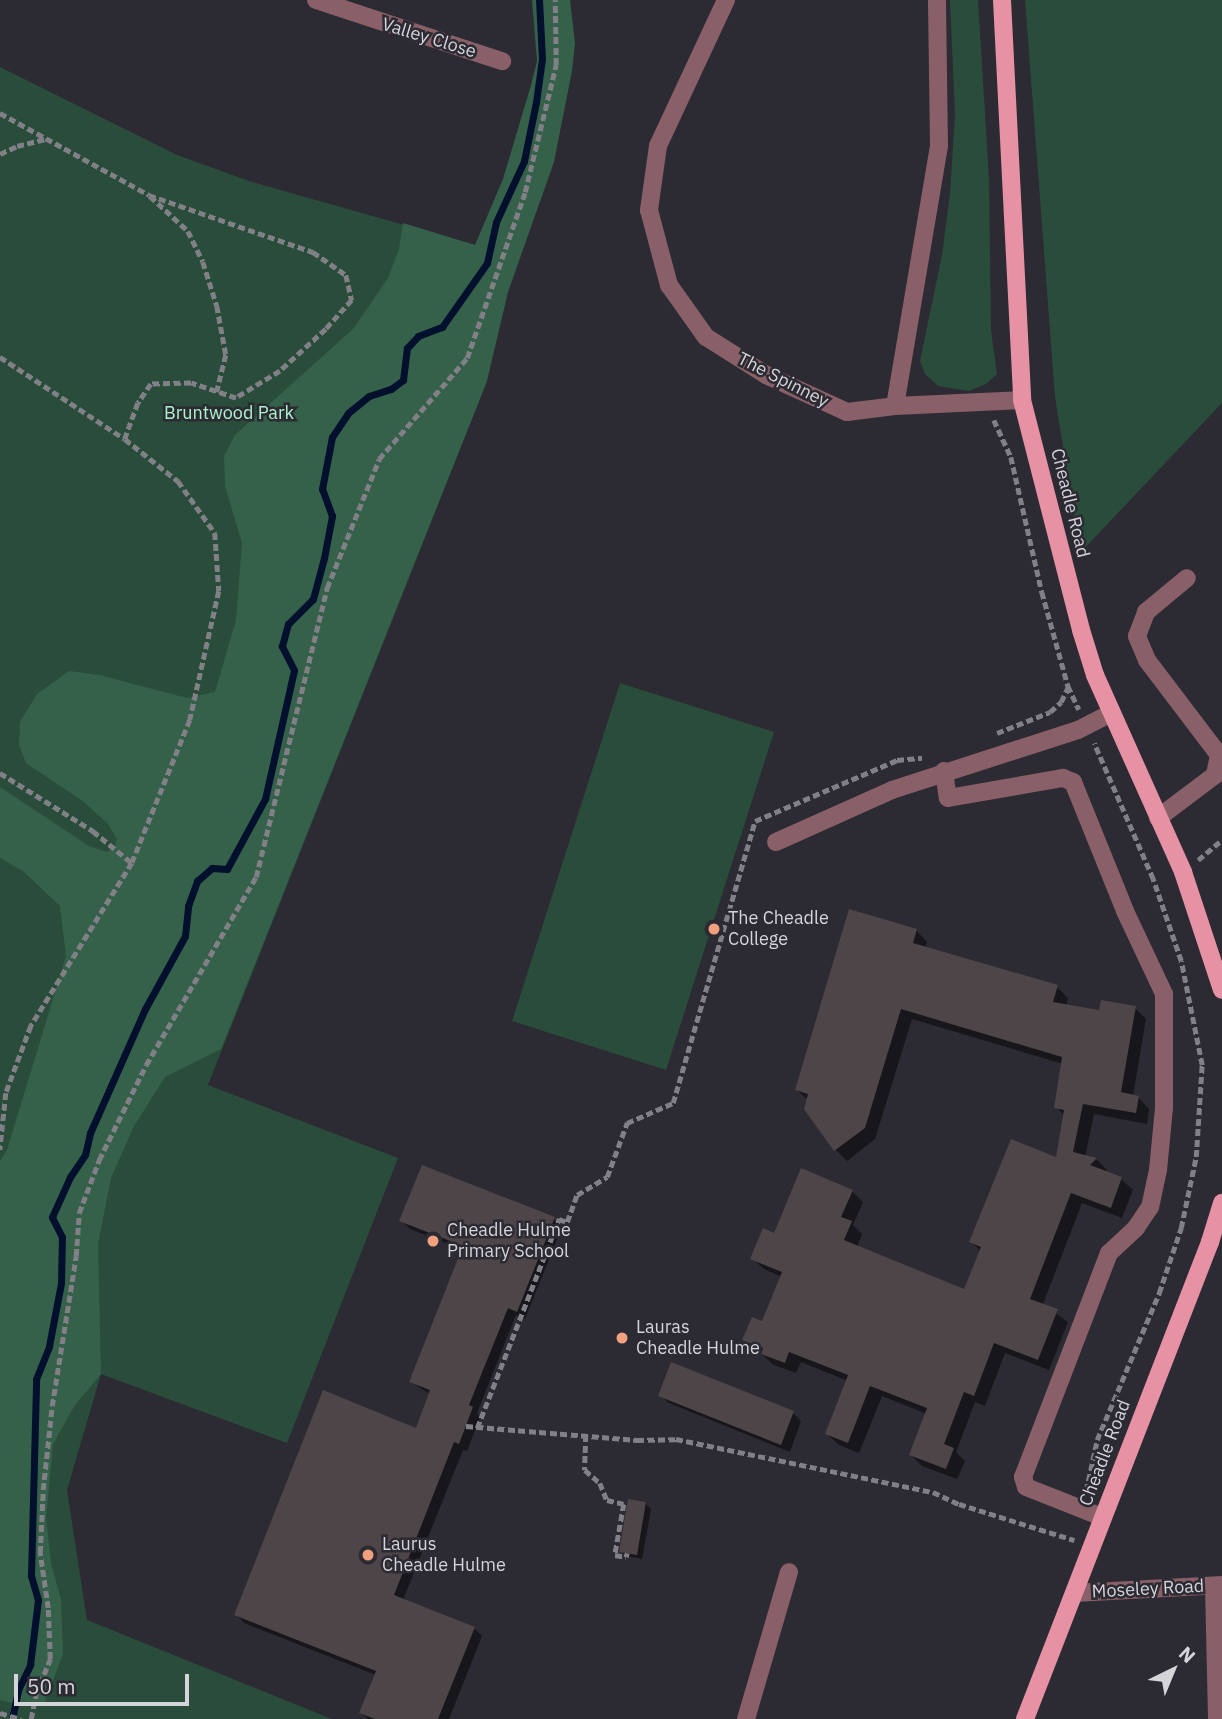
<!DOCTYPE html>
<html>
<head>
<meta charset="utf-8">
<style>
  body { margin:0 }
  #map { position:relative; width:1222px; height:1719px; overflow:hidden; background:#2c2a32; font-family:"IBM Plex Sans",sans-serif }
  div>[style] { position:absolute }
  [style*='--x'] { left:calc(var(--x)*1px); top:calc(var(--y)*1px); width:calc(var(--w)*1px); rotate:calc(var(--a)*1deg) }
  .green>* { inset:0; background:#294d3a }
  .forest>* { inset:0; background:#35614a }
  .shadow>* { inset:0; background:#0007 }
  .stream>* { height:7px; margin:-3.5px; padding:0 3.5px; transform-origin:3.5px; border-radius:3.5px; background:#02102d }
  .building>* { inset:0; background:#4e4548 }
  .path>* { height:4.5px; margin-top:-2.25px; transform-origin:0; background:repeating-linear-gradient(90deg,#818086 0 7px,transparent 0 10.5px) }
  .minor>* { height:18px; margin:-9px; padding:0 9px; transform-origin:9px; border-radius:9px; background:#895f68 }
  .major>* { height:18px; margin:-9px; padding:0 9px; transform-origin:9px; border-radius:9px; background:#e691a4 }
  .dots>* { width:19px; height:19px; translate:-50% -50%; box-sizing:border-box; border:4px solid #2c2a32; border-radius:50% }
  span { translate:-50% -50%; white-space:nowrap; text-align:center; line-height:1.15; -webkit-text-stroke:5px #2c2a32; paint-order:stroke }
  .street-label { font-size:18px; color:#d5d4d9 }
  .park-label { font-size:18px; color:#abf5cb }
  .poi-label { font-size:18px; color:#d5d4d9 }
  .left { translate:0 -50%; text-align:left }
  .north { position:absolute; left:1138px; top:1635px; width:70px; height:70px; -webkit-text-stroke:5px #2c2a32; paint-order:stroke; rotate:43deg; font-size:19px; font-weight:700; line-height:28px; text-align:center; color:#d5d4d9 }
  .north::after { content:''; display:block; margin:auto; width:24px; height:32px; background:#d5d4d9; clip-path:polygon(50% 0,100% 100%,50% 72%,0 100%) }
  .scale { position:absolute; left:14px; top:1674px; width:175px; height:32px; box-sizing:border-box; border:4px solid #d5d4d9; border-top:0; padding-left:9px; font-size:21px; line-height:24px; white-space:nowrap; color:#d5d4d9; -webkit-text-stroke:5px #2c2a32; paint-order:stroke }
</style>
</head>
<body>
<div id="map">
  <div class="green">
    <i style="clip-path:polygon(950px 0,978px 0,989px 178px,991px 330px,997px 374px,986px 384px,969px 391px,938px 386px,925px 374px,920px 361px,942px 255px,950px 193px,955px 115px)"></i>
    <i style="clip-path:polygon(1025px 0,1222px 0,1222px 403px,1080px 553px,1055px 397px)"></i>
    <i style="clip-path:polygon(0 67px,177px 155px,249px 181px,475px 245px,487px 381px,208px 1085px,398px 1158px,287px 1443px,101px 1374px,67px 1490px,87px 1620px,332px 1719px,0 1719px)"></i>
    <i style="clip-path:polygon(620px 683px,774px 732px,666px 1070px,512px 1021px)"></i>
  </div>
  <div class="forest">
    <i style="clip-path:polygon(532px 0,570px 0,575px 43px,572px 71px,554px 162px,508px 292px,487px 381px,221px 1049px,165px 1077px,134px 1126px,111px 1178px,98px 1244px,101px 1374px,75px 1405px,53px 1444px,46px 1518px,51px 1563px,61px 1600px,63px 1654px,44px 1704px,24px 1706px,0 1700px,0 1161px,7px 1150px,66px 956px,60px 906px,23px 871px,0 858px,0 787px,89px 846px,107px 852px,115px 846px,117px 839px,108px 824px,84px 802px,26px 763px,19px 745px,20px 722px,37px 694px,69px 671px,99px 675px,187px 698px,215px 692px,236px 620px,242px 543px,225px 486px,224px 456px,235px 435px,354px 328px,388px 278px,399px 249px,403px 223px,475px 245px,503px 179px,531px 85px,537px 61px)"></i>
  </div>
  <div class="shadow">
    <i style="clip-path:polygon(916px 930px,927px 942px,925px 948px,1057px 987px,1068px 998px,1066px 1006px,1100px 1012px,1135px 1008px,1146px 1019px,1133px 1096px,1138px 1097px,1149px 1109px,1147px 1124px,1094px 1114px,1085px 1157px,1096px 1159px,1107px 1170px,1104px 1172px,1121px 1179px,1133px 1190px,1122px 1218px,1082px 1203px,1043px 1304px,1068px 1322px,1049px 1370px,1005px 1353px,985px 1406px,975px 1402px,956px 1452px,965px 1461px,957px 1479px,922px 1466px,911px 1455px,927px 1414px,882px 1396px,859px 1453px,839px 1445px,827px 1434px,848px 1381px,801px 1362px,796px 1373px,774px 1365px,744px 1339px,763px 1324px,782px 1277px,764px 1269px,752px 1258px,775px 1235px,852px 1191px,863px 1202px,853px 1225px,862px 1234px,857px 1247px,965px 1292px,981px 1252px,971px 1241px,1058px 1160px,1065px 1116px,1056px 1107px,1063px 1064px,912px 1019px,875px 1139px,847px 1161px,836px 1150px,808px 1100px,797px 1090px)"></i>
    <i style="clip-path:polygon(554px 1219px,562px 1227px,525px 1319px,516px 1315px,477px 1413px,480px 1417px,467px 1451px,463px 1450px,403px 1600px,474px 1628px,482px 1636px,449px 1719px,368px 1719px,361px 1712px,376px 1675px,244px 1623px,236px 1614px,417px 1430px,430px 1394px,411px 1382px,463px 1250px,410px 1229px,402px 1221px)"></i>
    <i style="clip-path:polygon(660px 1395px,793px 1413px,801px 1421px,790px 1452px,669px 1403px)"></i>
    <i style="clip-path:polygon(645px 1503px,651px 1509px,642px 1559px,626px 1556px,621px 1551px)"></i>
  </div>
  <div class="stream">
    <i style="--x:12;--y:1719;--w:30;--a:-78"></i>
    <i style="--x:18;--y:1690;--w:28;--a:-64"></i>
    <i style="--x:30;--y:1665;--w:65;--a:-83"></i>
    <i style="--x:38;--y:1600;--w:25;--a:-106"></i>
    <i style="--x:31;--y:1576;--w:197;--a:-88.5"></i>
    <i style="--x:36;--y:1379;--w:35;--a:-68"></i>
    <i style="--x:49;--y:1346;--w:64;--a:-79.2"></i>
    <i style="--x:61;--y:1283;--w:46;--a:-88.8"></i>
    <i style="--x:62;--y:1237;--w:22;--a:-117"></i>
    <i style="--x:52;--y:1217;--w:44;--a:-65.8"></i>
    <i style="--x:70;--y:1177;--w:27;--a:-56"></i>
    <i style="--x:85;--y:1155;--w:23;--a:-77"></i>
    <i style="--x:90;--y:1133;--w:136;--a:-66.1"></i>
    <i style="--x:145;--y:1009;--w:83;--a:-61.3"></i>
    <i style="--x:185;--y:936;--w:30;--a:-84"></i>
    <i style="--x:188;--y:906;--w:27;--a:-70"></i>
    <i style="--x:197;--y:881;--w:20;--a:-41"></i>
    <i style="--x:212;--y:868;--w:15;--a:4"></i>
    <i style="--x:227;--y:869;--w:80;--a:-61.5"></i>
    <i style="--x:265;--y:799;--w:132;--a:-77.3"></i>
    <i style="--x:294;--y:670;--w:27;--a:-117"></i>
    <i style="--x:282;--y:646;--w:23;--a:-75"></i>
    <i style="--x:288;--y:624;--w:35;--a:-45"></i>
    <i style="--x:313;--y:599;--w:42;--a:-75"></i>
    <i style="--x:324;--y:558;--w:43;--a:-79.2"></i>
    <i style="--x:332;--y:516;--w:29;--a:-110"></i>
    <i style="--x:322;--y:489;--w:53;--a:-79.1"></i>
    <i style="--x:332;--y:437;--w:29;--a:-56"></i>
    <i style="--x:348;--y:413;--w:27;--a:-39"></i>
    <i style="--x:369;--y:396;--w:23;--a:-18"></i>
    <i style="--x:391;--y:389;--w:15;--a:-37"></i>
    <i style="--x:403;--y:380;--w:32;--a:-83"></i>
    <i style="--x:407;--y:348;--w:16;--a:-47"></i>
    <i style="--x:418;--y:336;--w:26;--a:-21"></i>
    <i style="--x:442;--y:327;--w:78;--a:-54.9"></i>
    <i style="--x:487;--y:263;--w:42;--a:-77.6"></i>
    <i style="--x:496;--y:222;--w:67;--a:-65.3"></i>
    <i style="--x:524;--y:161;--w:60;--a:-78.5"></i>
    <i style="--x:536;--y:102;--w:43;--a:-82.1"></i>
    <i style="--x:542;--y:59;--w:59;--a:-92.9"></i>
  </div>
  <div class="building">
    <i style="clip-path:polygon(849px 909px,917px 929px,913px 943px,1058px 985px,1053px 1002px,1099px 1010px,1101px 1000px,1136px 1006px,1121px 1092px,1139px 1096px,1136px 1113px,1083px 1104px,1073px 1152px,1097px 1158px,1090px 1165px,1122px 1177px,1111px 1208px,1071px 1193px,1030px 1299px,1058px 1309px,1038px 1360px,994px 1343px,974px 1396px,964px 1392px,944px 1444px,954px 1448px,946px 1469px,909px 1455px,927px 1408px,870px 1386px,848px 1443px,825px 1434px,848px 1375px,789px 1352px,785px 1363px,761px 1354px,763px 1348px,742px 1340px,752px 1317px,762px 1321px,782px 1272px,750px 1259px,763px 1228px,774px 1233px,801px 1168px,853px 1190px,841px 1217px,852px 1221px,844px 1240px,964px 1289px,981px 1247px,969px 1242px,1011px 1139px,1056px 1157px,1064px 1110px,1054px 1108px,1062px 1057px,901px 1009px,865px 1128px,834px 1151px,804px 1109px,808px 1094px,795px 1090px)"></i>
    <i style="clip-path:polygon(422px 1165px,555px 1217px,517px 1312px,508px 1308px,469px 1405px,473px 1407px,459px 1444px,454px 1442px,394px 1595px,475px 1627px,438px 1719px,375px 1719px,359px 1713px,376px 1671px,234px 1615px,323px 1390px,416px 1428px,430px 1390px,409px 1382px,463px 1246px,399px 1221px)"></i>
    <i style="clip-path:polygon(671px 1362px,794px 1411px,781px 1445px,658px 1396px)"></i>
    <i style="clip-path:polygon(628px 1499px,646px 1502px,637px 1555px,619px 1552px)"></i>
  </div>
  <div class="path">
    <i style="--x:0;--y:113;--w:170;--a:28.8"></i>
    <i style="--x:149;--y:195;--w:174;--a:19.2"></i>
    <i style="--x:313;--y:252;--w:40;--a:34.9"></i>
    <i style="--x:346;--y:275;--w:26;--a:77"></i>
    <i style="--x:352;--y:300;--w:39;--a:132"></i>
    <i style="--x:326;--y:329;--w:62;--a:137.6"></i>
    <i style="--x:280;--y:371;--w:52;--a:148.5"></i>
    <i style="--x:236;--y:398;--w:47;--a:-161.6"></i>
    <i style="--x:191;--y:383;--w:40;--a:178.6"></i>
    <i style="--x:151;--y:384;--w:23;--a:124"></i>
    <i style="--x:138;--y:403;--w:38;--a:110"></i>
    <i style="--x:0;--y:154;--w:19;--a:-25"></i>
    <i style="--x:17;--y:146;--w:29;--a:-14"></i>
    <i style="--x:150;--y:196;--w:52;--a:42.6"></i>
    <i style="--x:188;--y:231;--w:34;--a:64"></i>
    <i style="--x:203;--y:262;--w:46;--a:72.3"></i>
    <i style="--x:217;--y:306;--w:50;--a:79.6"></i>
    <i style="--x:226;--y:355;--w:38;--a:104"></i>
    <i style="--x:0;--y:357;--w:149;--a:33.3"></i>
    <i style="--x:125;--y:439;--w:68;--a:38.4"></i>
    <i style="--x:178;--y:481;--w:64;--a:54.6"></i>
    <i style="--x:215;--y:533;--w:58;--a:86.1"></i>
    <i style="--x:219;--y:591;--w:132;--a:102.7"></i>
    <i style="--x:190;--y:720;--w:154;--a:112.1"></i>
    <i style="--x:994;--y:420;--w:41;--a:65.3"></i>
    <i style="--x:1011;--y:457;--w:139;--a:77.1"></i>
    <i style="--x:1042;--y:592;--w:98;--a:74.5"></i>
    <i style="--x:1068;--y:686;--w:26;--a:65"></i>
    <i style="--x:997;--y:733;--w:57;--a:-21.6"></i>
    <i style="--x:1050;--y:712;--w:15;--a:-42"></i>
    <i style="--x:1061;--y:702;--w:17;--a:-65"></i>
    <i style="--x:0;--y:773;--w:110;--a:31.9"></i>
    <i style="--x:93;--y:831;--w:50;--a:39.4"></i>
    <i style="--x:132;--y:863;--w:192;--a:121.8"></i>
    <i style="--x:31;--y:1026;--w:72;--a:110.5"></i>
    <i style="--x:6;--y:1093;--w:57;--a:96"></i>
    <i style="--x:1198;--y:860;--w:31;--a:-40"></i>
    <i style="--x:466;--y:1426;--w:172;--a:4.7"></i>
    <i style="--x:637;--y:1440;--w:39;--a:-1"></i>
    <i style="--x:676;--y:1439;--w:262;--a:11.7"></i>
    <i style="--x:933;--y:1492;--w:29;--a:25"></i>
    <i style="--x:959;--y:1504;--w:121;--a:17.4"></i>
    <i style="--x:477;--y:1428;--w:225;--a:-68.6"></i>
    <i style="--x:559;--y:1219;--w:9;--a:21"></i>
    <i style="--x:567;--y:1222;--w:29;--a:-70"></i>
    <i style="--x:577;--y:1195;--w:35;--a:-31"></i>
    <i style="--x:607;--y:1177;--w:58;--a:-69.7"></i>
    <i style="--x:627;--y:1123;--w:50;--a:-23.5"></i>
    <i style="--x:673;--y:1103;--w:294;--a:-73.8"></i>
    <i style="--x:755;--y:821;--w:155;--a:-23.2"></i>
    <i style="--x:897;--y:760;--w:25;--a:-5"></i>
    <i style="--x:586;--y:1435;--w:35;--a:92"></i>
    <i style="--x:585;--y:1470;--w:20;--a:41"></i>
    <i style="--x:600;--y:1483;--w:18;--a:68"></i>
    <i style="--x:607;--y:1500;--w:17;--a:13"></i>
    <i style="--x:624;--y:1504;--w:52;--a:100"></i>
    <i style="--x:615;--y:1555;--w:11;--a:10"></i>
    <i style="--x:626;--y:1557;--w:4;--a:-76"></i>
    <i style="--x:1086;--y:1491;--w:52;--a:-77.8"></i>
    <i style="--x:1097;--y:1440;--w:160;--a:-67.1"></i>
    <i style="--x:1159;--y:1293;--w:69;--a:-71.3"></i>
    <i style="--x:1181;--y:1228;--w:73;--a:-78.1"></i>
    <i style="--x:1196;--y:1157;--w:92;--a:-86.3"></i>
    <i style="--x:1202;--y:1065;--w:106;--a:-101.4"></i>
    <i style="--x:1181;--y:961;--w:87;--a:-108.9"></i>
    <i style="--x:1153;--y:879;--w:148;--a:-113.5"></i>
    <i style="--x:0;--y:1713;--w:22;--a:16"></i>
    <i style="--x:31;--y:1719;--w:25;--a:-79"></i>
    <i style="--x:36;--y:1694;--w:38;--a:-68"></i>
    <i style="--x:50;--y:1659;--w:51;--a:-92.2"></i>
    <i style="--x:48;--y:1608;--w:56;--a:-98.3"></i>
    <i style="--x:40;--y:1553;--w:63;--a:-87.3"></i>
    <i style="--x:43;--y:1490;--w:84;--a:-83.9"></i>
    <i style="--x:52;--y:1406;--w:152;--a:-80.9"></i>
    <i style="--x:76;--y:1256;--w:43;--a:-86"></i>
    <i style="--x:79;--y:1213;--w:57;--a:-69.3"></i>
    <i style="--x:99;--y:1160;--w:106;--a:-63.7"></i>
    <i style="--x:146;--y:1065;--w:218;--a:-59.7"></i>
    <i style="--x:256;--y:877;--w:298;--a:-76.2"></i>
    <i style="--x:327;--y:588;--w:139;--a:-68"></i>
    <i style="--x:379;--y:459;--w:134;--a:-48.9"></i>
    <i style="--x:467;--y:358;--w:176;--a:-70.7"></i>
    <i style="--x:525;--y:192;--w:131;--a:-76.3"></i>
    <i style="--x:556;--y:65;--w:65;--a:-90.9"></i>
  </div>
  <div class="minor">
    <i style="--x:316;--y:0;--w:196;--a:18.2"></i>
    <i style="--x:726;--y:0;--w:161;--a:115"></i>
    <i style="--x:658;--y:146;--w:65;--a:98"></i>
    <i style="--x:649;--y:210;--w:78;--a:75.1"></i>
    <i style="--x:669;--y:285;--w:64;--a:54.6"></i>
    <i style="--x:706;--y:337;--w:71;--a:32.3"></i>
    <i style="--x:766;--y:375;--w:89;--a:24.6"></i>
    <i style="--x:847;--y:412;--w:48;--a:-7.1"></i>
    <i style="--x:895;--y:406;--w:127;--a:-2.7"></i>
    <i style="--x:895;--y:406;--w:264;--a:-80.4"></i>
    <i style="--x:939;--y:146;--w:146;--a:-90.8"></i>
    <i style="--x:944;--y:771;--w:27;--a:82"></i>
    <i style="--x:948;--y:798;--w:117;--a:-9.9"></i>
    <i style="--x:1063;--y:778;--w:11;--a:22"></i>
    <i style="--x:1073;--y:782;--w:139;--a:68"></i>
    <i style="--x:1125;--y:911;--w:92;--a:64.8"></i>
    <i style="--x:1164;--y:994;--w:114;--a:90"></i>
    <i style="--x:1164;--y:1108;--w:62;--a:95.5"></i>
    <i style="--x:1158;--y:1170;--w:38;--a:102"></i>
    <i style="--x:1150;--y:1207;--w:25;--a:124"></i>
    <i style="--x:1136;--y:1228;--w:37;--a:137"></i>
    <i style="--x:1109;--y:1253;--w:240;--a:111"></i>
    <i style="--x:1023;--y:1477;--w:10;--a:73"></i>
    <i style="--x:1026;--y:1487;--w:82;--a:21.5"></i>
    <i style="--x:1158;--y:818;--w:71;--a:-37"></i>
    <i style="--x:1215;--y:775;--w:20;--a:-79"></i>
    <i style="--x:1219;--y:755;--w:119;--a:-127.2"></i>
    <i style="--x:1147;--y:660;--w:26;--a:-113"></i>
    <i style="--x:1137;--y:636;--w:26;--a:-69"></i>
    <i style="--x:1146;--y:612;--w:53;--a:-39.7"></i>
    <i style="--x:776;--y:842;--w:127;--a:-24.1"></i>
    <i style="--x:892;--y:790;--w:195;--a:-17.9"></i>
    <i style="--x:1078;--y:730;--w:38;--a:-27"></i>
    <i style="--x:1214;--y:1586;--w:133;--a:88.7"></i>
    <i style="--x:1075;--y:1593;--w:147;--a:-3.1"></i>
    <i style="--x:746;--y:1719;--w:153;--a:-73.7"></i>
  </div>
  <div class="major">
    <i style="--x:1002;--y:0;--w:400;--a:87.1"></i>
    <i style="--x:1022;--y:400;--w:237;--a:75.6"></i>
    <i style="--x:1081;--y:630;--w:47;--a:72.7"></i>
    <i style="--x:1095;--y:675;--w:216;--a:65.9"></i>
    <i style="--x:1183;--y:872;--w:124;--a:71.7"></i>
    <i style="--x:1025;--y:1719;--w:512;--a:-68.8"></i>
    <i style="--x:1210;--y:1242;--w:41;--a:-72.9"></i>
  </div>
  <div class="dots">
    <i style="left:714px;top:929px;background:#f2a17e"></i>
    <i style="left:433px;top:1241px;background:#f2a17e"></i>
    <i style="left:622px;top:1338px;background:#f2a17e"></i>
    <i style="left:368px;top:1555px;background:#f2a17e"></i>
  </div>
  <div class="street-label">
    <span style="left:429px;top:38px;rotate:17deg">Valley Close</span>
    <span style="left:783px;top:380px;rotate:27deg">The Spinney</span>
    <span style="left:1070px;top:503px;rotate:76deg">Cheadle Road</span>
    <span style="left:1105px;top:1453px;rotate:-69deg">Cheadle Road</span>
    <span style="left:1148px;top:1589px;rotate:-3deg">Moseley Road</span>
  </div>
  <div class="park-label">
    <span style="left:229px;top:413px">Bruntwood Park</span>
  </div>
  <div class="poi-label">
    <span class="left" style="left:728px;top:929px">The Cheadle<br>College</span>
    <span class="left" style="left:447px;top:1241px">Cheadle Hulme<br>Primary School</span>
    <span class="left" style="left:636px;top:1338px">Lauras<br>Cheadle Hulme</span>
    <span class="left" style="left:382px;top:1555px">Laurus<br>Cheadle Hulme</span>
  </div>
  <div class="north">N</div>
  <div class="scale">50 m</div>
</div>
</body>
</html>
